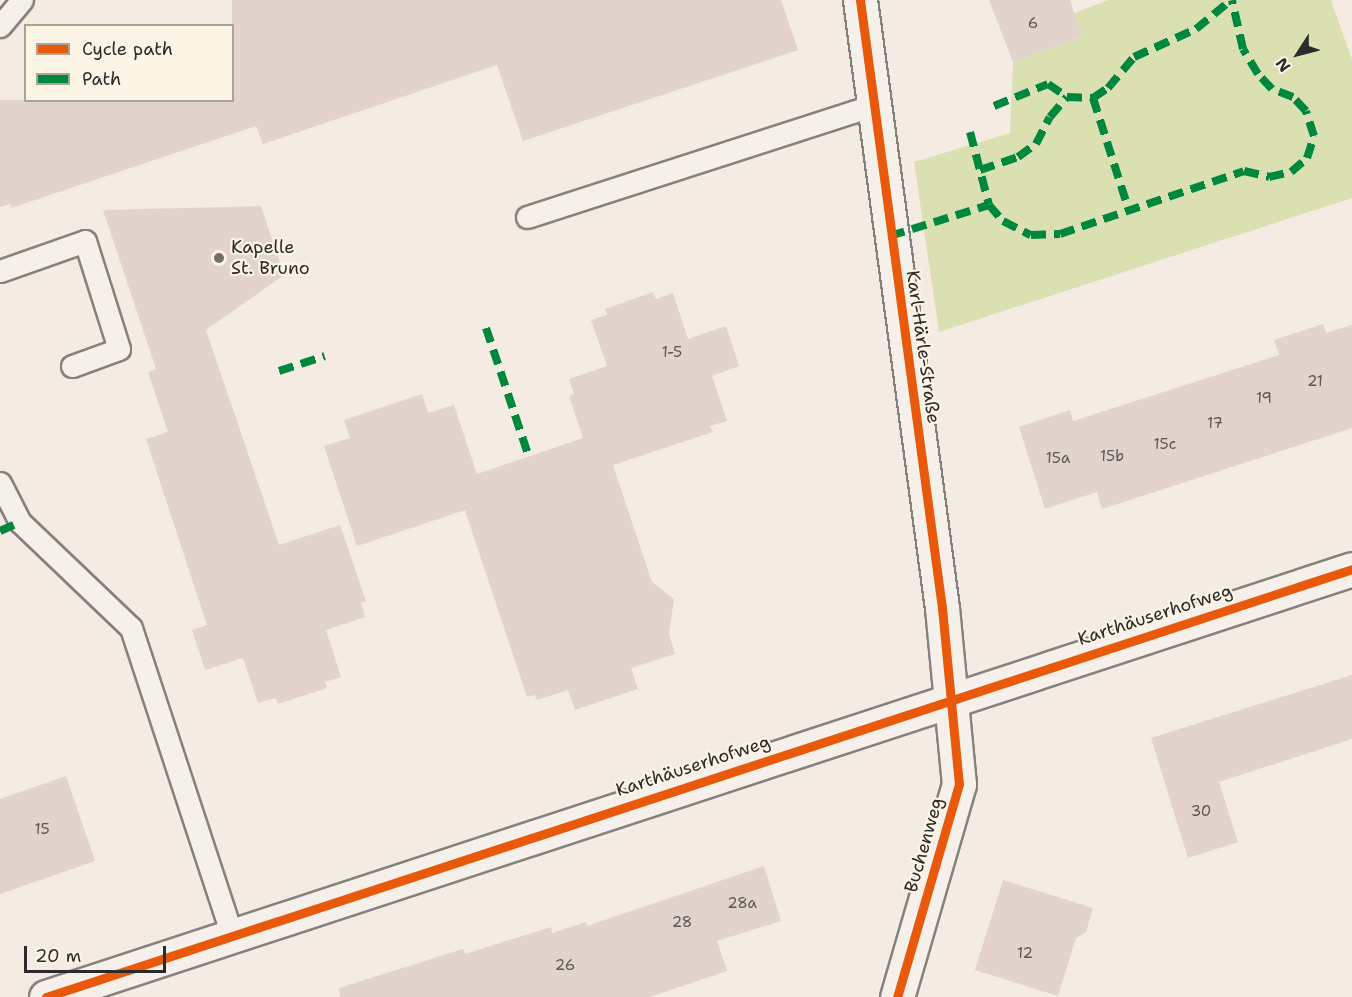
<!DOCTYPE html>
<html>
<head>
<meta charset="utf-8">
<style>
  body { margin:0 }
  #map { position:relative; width:1352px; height:997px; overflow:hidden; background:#f4ebe2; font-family:"Shantell Sans",sans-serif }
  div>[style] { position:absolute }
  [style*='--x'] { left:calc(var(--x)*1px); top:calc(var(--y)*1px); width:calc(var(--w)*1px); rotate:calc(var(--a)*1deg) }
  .green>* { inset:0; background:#dae0b2 }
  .building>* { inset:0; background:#e2d3cd }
  .roads { filter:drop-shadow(2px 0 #85817d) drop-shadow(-2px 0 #85817d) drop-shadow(0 2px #85817d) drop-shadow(0 -2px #85817d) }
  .lane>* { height:21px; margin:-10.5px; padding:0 10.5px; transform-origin:10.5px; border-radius:10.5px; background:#f5f1ea }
  .street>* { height:33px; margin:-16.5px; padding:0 16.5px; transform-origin:16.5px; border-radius:16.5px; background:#f5f1ea }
  .quiet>* { height:8px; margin-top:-4px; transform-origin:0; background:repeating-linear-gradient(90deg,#00873e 0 15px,transparent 0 23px) }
  .cycleway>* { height:9px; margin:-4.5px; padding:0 4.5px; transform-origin:4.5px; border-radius:4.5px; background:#e8590c }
  .dots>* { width:16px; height:16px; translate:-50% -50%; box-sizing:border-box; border:3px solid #fcf5e5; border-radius:50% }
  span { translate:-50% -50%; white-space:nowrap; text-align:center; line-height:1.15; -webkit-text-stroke:4.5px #fcf5e5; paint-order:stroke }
  .number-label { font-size:15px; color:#5b5755 }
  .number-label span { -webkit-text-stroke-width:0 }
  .poi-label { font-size:18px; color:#2b2b2b }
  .left { translate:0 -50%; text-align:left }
  .street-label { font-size:18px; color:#2b2b2b }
  .legend { position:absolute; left:24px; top:24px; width:210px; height:78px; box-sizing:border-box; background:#fcf5e5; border:2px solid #a8a49b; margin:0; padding:8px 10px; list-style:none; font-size:18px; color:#2b2b2b }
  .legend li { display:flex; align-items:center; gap:12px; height:30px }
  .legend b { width:30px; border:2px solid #a8a49b }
  .north { position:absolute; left:1268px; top:24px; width:60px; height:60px; -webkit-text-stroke:4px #fcf5e5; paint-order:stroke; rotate:234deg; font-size:16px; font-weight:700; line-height:24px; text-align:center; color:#2b2b2b }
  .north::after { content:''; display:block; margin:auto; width:21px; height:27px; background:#2b2b2b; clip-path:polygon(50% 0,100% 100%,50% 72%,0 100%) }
  .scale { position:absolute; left:24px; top:946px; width:142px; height:27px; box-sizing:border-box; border:3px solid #2b2b2b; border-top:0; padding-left:8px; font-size:18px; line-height:21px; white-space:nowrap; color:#2b2b2b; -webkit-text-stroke:4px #fcf5e5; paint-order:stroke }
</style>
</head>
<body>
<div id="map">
  <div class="green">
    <i style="clip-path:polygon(1109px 0,1331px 0,1352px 60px,1352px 198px,939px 332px,914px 162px,1010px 133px,1013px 62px,1082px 36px,1074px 13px)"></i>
  </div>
  <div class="building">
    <i style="clip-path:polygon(232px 0,781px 0,798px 50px,523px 141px,497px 65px,263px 144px,256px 126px,11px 208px,10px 204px,0 207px,0 100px,232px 100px)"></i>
    <i style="clip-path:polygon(989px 0,1070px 0,1082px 36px,1013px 62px)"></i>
    <i style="clip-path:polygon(261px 206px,284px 275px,206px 330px,279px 545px,340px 525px,366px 601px,361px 603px,365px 617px,326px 630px,341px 677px,325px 682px,327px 688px,278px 704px,276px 698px,258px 703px,243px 658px,205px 670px,192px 630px,207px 625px,146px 439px,168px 432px,148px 372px,156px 369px,103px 210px)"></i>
    <i style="clip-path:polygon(653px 292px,656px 299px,673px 293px,688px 339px,726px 326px,739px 366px,712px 376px,727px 421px,710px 426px,713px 432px,613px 465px,652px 582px,674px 599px,669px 634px,675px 654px,631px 668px,638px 689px,575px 710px,568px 690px,537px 700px,535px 695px,527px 697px,465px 510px,357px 546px,324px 446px,350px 438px,344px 420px,422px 394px,428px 413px,454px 405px,477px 474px,583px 438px,569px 396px,574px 394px,569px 379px,607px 366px,591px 320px,607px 315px,605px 309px)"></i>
    <i style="clip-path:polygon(1323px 324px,1326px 333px,1352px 325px,1352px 428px,1102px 509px,1097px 492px,1045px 509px,1019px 427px,1070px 410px,1073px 421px,1279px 355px,1274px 340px)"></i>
    <i style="clip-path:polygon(1352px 675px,1352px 739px,1219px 782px,1238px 842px,1188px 858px,1151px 738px)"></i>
    <i style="clip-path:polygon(66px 776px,95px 861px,0 894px,0 799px)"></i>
    <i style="clip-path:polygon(764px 866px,781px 921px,717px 941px,727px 971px,650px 997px,340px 997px,339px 988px,463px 949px,465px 954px,551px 927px,552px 933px,586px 922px,587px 926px)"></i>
    <i style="clip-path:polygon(1003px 880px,1093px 908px,1086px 932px,1076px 938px,1058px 996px,975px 970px)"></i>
  </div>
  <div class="roads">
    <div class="lane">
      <i style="--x:0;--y:26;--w:34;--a:-50"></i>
      <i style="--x:527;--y:217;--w:364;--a:-17.9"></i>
      <i style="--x:0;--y:271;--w:90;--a:-19.4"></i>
      <i style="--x:85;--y:241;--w:113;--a:72.5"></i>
      <i style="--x:119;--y:349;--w:50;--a:160.1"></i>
      <i style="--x:0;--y:483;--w:44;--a:62.9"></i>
      <i style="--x:20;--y:522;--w:153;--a:43.7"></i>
      <i style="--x:131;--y:628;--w:324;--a:71.8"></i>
    </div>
    <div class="street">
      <i style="--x:860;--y:0;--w:614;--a:82.32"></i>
      <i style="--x:942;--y:608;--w:177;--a:84.5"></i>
      <i style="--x:959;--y:784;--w:222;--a:106.2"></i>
      <i style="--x:46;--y:997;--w:1374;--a:-18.14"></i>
    </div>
  </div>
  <div class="quiet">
    <i style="--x:1093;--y:98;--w:119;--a:72.3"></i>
    <i style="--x:994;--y:106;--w:58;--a:-22.2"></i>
    <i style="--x:1048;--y:84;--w:23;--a:34"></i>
    <i style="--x:1067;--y:97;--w:26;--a:2"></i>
    <i style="--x:1093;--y:98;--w:18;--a:-34"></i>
    <i style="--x:1108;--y:88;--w:40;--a:-50"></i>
    <i style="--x:1134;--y:57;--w:68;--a:-24.3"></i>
    <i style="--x:1196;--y:29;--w:45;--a:-39.6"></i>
    <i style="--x:970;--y:132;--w:75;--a:75.4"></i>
    <i style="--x:989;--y:205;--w:21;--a:49"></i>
    <i style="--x:1003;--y:221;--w:31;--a:27"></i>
    <i style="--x:1031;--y:235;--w:29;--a:-2"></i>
    <i style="--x:1060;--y:234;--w:194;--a:-18.9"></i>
    <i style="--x:1244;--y:171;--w:26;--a:13"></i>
    <i style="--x:1269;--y:177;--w:23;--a:-13"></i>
    <i style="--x:1291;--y:172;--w:21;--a:-41"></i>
    <i style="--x:1307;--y:158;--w:23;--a:-72"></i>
    <i style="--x:1314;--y:136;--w:26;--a:-108"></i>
    <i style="--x:1306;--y:111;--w:19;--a:-133"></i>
    <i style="--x:1293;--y:97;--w:22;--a:-159"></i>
    <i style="--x:1272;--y:89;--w:21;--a:-133"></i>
    <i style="--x:1258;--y:74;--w:29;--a:-121"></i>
    <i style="--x:1243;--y:49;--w:50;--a:-102.7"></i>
    <i style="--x:980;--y:170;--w:40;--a:-18.9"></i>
    <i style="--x:1018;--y:157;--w:22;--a:-36"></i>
    <i style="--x:1036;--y:144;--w:30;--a:-63"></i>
    <i style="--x:1050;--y:117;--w:26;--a:-50"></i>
    <i style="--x:890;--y:236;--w:104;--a:-17.4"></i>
    <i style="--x:486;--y:328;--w:136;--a:71.6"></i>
    <i style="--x:279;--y:371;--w:48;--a:-18.1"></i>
    <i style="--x:0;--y:531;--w:22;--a:-24"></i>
  </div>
  <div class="cycleway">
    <i style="--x:860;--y:0;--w:614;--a:82.32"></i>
    <i style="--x:942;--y:608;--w:177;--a:84.5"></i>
    <i style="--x:959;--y:784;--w:222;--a:106.2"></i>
    <i style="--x:46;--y:997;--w:1374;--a:-18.14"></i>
  </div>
  <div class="dots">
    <i style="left:219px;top:258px;background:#716e6b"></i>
  </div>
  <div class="number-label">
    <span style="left:1033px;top:24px">6</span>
    <span style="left:672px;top:353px">1-5</span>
    <span style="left:1315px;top:382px">21</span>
    <span style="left:1264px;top:399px">19</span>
    <span style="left:1215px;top:424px">17</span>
    <span style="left:1165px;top:445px">15c</span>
    <span style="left:1112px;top:457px">15b</span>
    <span style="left:1058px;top:459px">15a</span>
    <span style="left:1201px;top:812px">30</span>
    <span style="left:42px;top:830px">15</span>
    <span style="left:742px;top:904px">28a</span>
    <span style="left:682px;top:923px">28</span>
    <span style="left:1025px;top:954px">12</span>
    <span style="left:565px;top:966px">26</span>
  </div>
  <div class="poi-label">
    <span class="left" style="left:231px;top:258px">Kapelle<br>St. Bruno</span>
  </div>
  <div class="street-label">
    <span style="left:923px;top:347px;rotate:82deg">Karl-Härle-Straße</span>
    <span style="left:1155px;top:615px;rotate:-18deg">Karthäuserhofweg</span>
    <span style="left:693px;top:766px;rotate:-18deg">Karthäuserhofweg</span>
    <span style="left:924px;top:845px;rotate:-74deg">Buchenweg</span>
  </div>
  <ul class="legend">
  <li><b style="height:8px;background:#e8590c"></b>Cycle path</li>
  <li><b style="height:8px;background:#00873e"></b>Path</li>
  </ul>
  <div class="north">N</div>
  <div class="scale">20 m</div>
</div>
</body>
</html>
